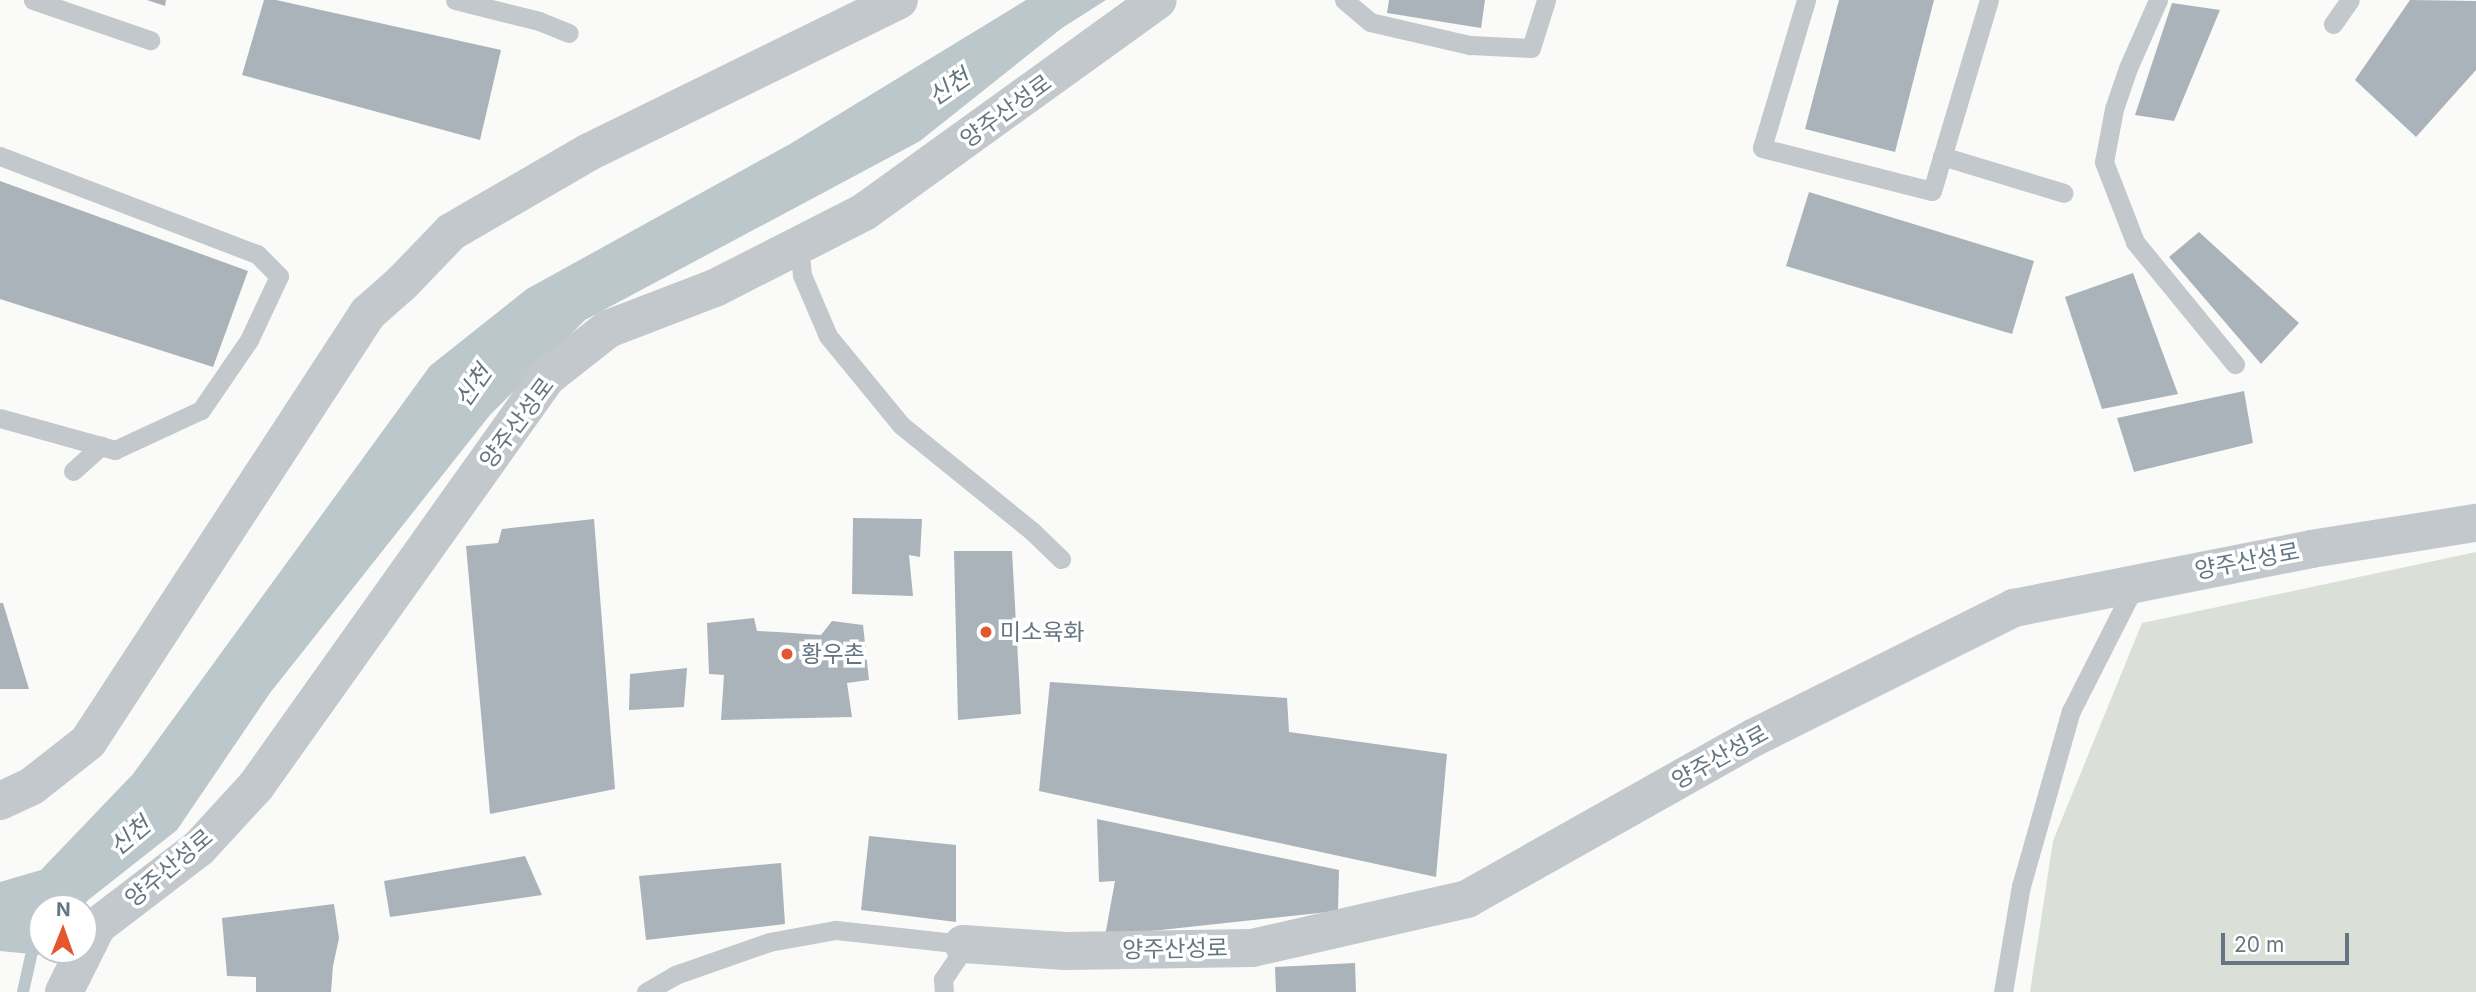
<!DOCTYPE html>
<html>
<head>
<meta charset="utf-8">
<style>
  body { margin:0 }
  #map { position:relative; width:2476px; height:992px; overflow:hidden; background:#fafaf8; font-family:Inter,"Noto Sans KR",sans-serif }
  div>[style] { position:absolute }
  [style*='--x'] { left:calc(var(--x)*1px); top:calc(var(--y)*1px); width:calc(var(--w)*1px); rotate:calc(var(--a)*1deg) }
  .green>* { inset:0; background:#dadfd7 }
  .water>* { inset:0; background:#bbc7cb }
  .stream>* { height:12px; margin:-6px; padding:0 6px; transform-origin:6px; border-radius:6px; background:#bbc7cb }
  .building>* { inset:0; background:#aab3b9 }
  .lane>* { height:19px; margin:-9.5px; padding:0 9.5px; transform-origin:9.5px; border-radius:9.5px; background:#c3c8cc }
  .street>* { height:38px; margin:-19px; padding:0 19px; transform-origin:19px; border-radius:19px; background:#c3c8cc }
  .dots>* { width:19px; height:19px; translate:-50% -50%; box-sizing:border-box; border:4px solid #fff; border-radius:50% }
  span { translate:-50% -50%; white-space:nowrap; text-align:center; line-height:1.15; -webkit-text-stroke:7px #fff; paint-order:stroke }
  .street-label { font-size:23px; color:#657683 }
  .poi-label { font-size:23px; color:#657683 }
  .left { translate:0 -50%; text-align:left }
  .water-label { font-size:24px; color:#60757c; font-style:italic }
  .north { position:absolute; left:28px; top:894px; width:70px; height:70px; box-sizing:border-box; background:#fff; border:2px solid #c1c8cd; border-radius:50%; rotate:1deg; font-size:19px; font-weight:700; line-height:28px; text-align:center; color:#657683 }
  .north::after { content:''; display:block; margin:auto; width:24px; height:32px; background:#e4572e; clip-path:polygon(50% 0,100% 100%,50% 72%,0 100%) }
  .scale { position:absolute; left:2221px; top:933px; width:128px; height:32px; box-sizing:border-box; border:4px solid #657683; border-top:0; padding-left:9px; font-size:21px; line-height:24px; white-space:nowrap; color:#657683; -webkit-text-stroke:5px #fff; paint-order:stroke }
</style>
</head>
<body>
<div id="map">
  <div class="green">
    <i style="clip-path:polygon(2476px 552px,2476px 992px,2030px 992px,2053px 841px,2142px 623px)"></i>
  </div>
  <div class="water">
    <i style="clip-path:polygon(1026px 0,1106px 0,1062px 28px,920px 141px,585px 320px,490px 415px,270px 693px,177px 830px,87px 901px,83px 908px,42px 908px,42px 950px,56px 950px,52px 956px,0 951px,0 882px,41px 870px,133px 774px,430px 366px,527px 289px,790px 144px)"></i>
  </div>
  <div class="stream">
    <i style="--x:23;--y:992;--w:55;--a:-77.5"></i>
  </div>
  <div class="building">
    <i style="clip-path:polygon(147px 0,166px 0,165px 6px)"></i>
    <i style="clip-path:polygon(264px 0,276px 0,501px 50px,480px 140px,242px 75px)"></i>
    <i style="clip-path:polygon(1389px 0,1485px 0,1481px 28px,1387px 13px)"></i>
    <i style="clip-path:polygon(1839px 0,1934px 0,1895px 152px,1805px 129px)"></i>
    <i style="clip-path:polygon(2410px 0,2476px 1px,2476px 70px,2416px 137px,2355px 80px)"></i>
    <i style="clip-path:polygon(2172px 3px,2220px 10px,2174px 121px,2135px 115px)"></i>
    <i style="clip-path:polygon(0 181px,248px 271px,213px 367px,0 299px)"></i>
    <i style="clip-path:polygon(1809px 192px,2034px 261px,2012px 334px,1786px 266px)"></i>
    <i style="clip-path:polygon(2199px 232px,2299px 323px,2261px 364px,2169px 257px)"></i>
    <i style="clip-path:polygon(2133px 273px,2178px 394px,2102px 409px,2065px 297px)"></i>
    <i style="clip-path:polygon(2244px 391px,2253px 443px,2134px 472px,2117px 418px)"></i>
    <i style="clip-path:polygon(853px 518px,922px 519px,920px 557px,909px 555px,913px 596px,852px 594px)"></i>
    <i style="clip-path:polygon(594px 519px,615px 789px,490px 814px,466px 546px,498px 543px,502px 529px)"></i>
    <i style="clip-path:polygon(954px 551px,1012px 551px,1021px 714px,958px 720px)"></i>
    <i style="clip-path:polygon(0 603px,3px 603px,29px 689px,0 689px)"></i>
    <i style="clip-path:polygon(754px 618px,757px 631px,778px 632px,821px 635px,832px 621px,863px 625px,869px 680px,847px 683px,852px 717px,721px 720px,724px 675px,709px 674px,707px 623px)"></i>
    <i style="clip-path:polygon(687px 668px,684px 707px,629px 710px,630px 674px)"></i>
    <i style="clip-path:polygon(1050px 682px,1287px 698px,1289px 732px,1447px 754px,1436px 877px,1039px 791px)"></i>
    <i style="clip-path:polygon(1097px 819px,1339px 870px,1338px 911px,1105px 936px,1115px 881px,1099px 882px)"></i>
    <i style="clip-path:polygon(869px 836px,956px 845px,956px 922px,861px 910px)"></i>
    <i style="clip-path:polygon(525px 856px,542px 895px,390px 917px,384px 881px)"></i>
    <i style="clip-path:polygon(781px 863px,785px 924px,646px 940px,639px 876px)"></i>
    <i style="clip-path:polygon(334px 904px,339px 938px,333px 966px,331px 992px,256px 992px,256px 977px,227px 976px,222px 918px)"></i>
    <i style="clip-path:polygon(1355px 963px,1356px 992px,1276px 992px,1275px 967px)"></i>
  </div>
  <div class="lane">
    <i style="--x:33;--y:0;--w:124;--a:18.9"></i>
    <i style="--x:455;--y:0;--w:87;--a:14"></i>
    <i style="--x:539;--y:21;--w:32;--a:22"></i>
    <i style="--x:1344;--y:0;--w:34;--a:40"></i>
    <i style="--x:1370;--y:22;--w:103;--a:13"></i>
    <i style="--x:1470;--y:45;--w:61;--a:2.8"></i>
    <i style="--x:1531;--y:48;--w:50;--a:-72.6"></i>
    <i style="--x:1806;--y:0;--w:154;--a:106.6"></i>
    <i style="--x:1762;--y:148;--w:175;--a:14.2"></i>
    <i style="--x:1932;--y:191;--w:199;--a:-73.4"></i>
    <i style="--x:2158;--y:0;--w:74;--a:113.8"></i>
    <i style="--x:2128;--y:68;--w:43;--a:108.9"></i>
    <i style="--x:2114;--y:109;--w:54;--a:100.7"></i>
    <i style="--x:2104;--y:162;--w:86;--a:68.8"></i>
    <i style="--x:2135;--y:242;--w:158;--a:50.7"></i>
    <i style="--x:2333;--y:24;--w:29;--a:-55"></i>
    <i style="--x:0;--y:156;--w:275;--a:20.9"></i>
    <i style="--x:257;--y:254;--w:31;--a:45"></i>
    <i style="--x:279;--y:276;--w:71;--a:115.1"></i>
    <i style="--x:249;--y:340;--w:85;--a:124.4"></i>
    <i style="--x:201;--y:410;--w:95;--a:155.1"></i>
    <i style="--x:115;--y:450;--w:119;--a:-164.5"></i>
    <i style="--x:1942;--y:156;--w:127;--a:16.9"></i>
    <i style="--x:799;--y:246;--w:29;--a:84"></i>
    <i style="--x:802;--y:275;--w:66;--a:66.9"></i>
    <i style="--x:828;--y:336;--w:115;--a:50.6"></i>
    <i style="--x:901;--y:425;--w:170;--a:39"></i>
    <i style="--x:1033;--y:532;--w:39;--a:44"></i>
    <i style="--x:73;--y:471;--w:38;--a:-42"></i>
    <i style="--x:646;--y:992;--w:34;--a:-30"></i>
    <i style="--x:675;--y:975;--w:100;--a:-19.3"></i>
    <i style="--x:769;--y:942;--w:68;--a:-10.2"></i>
    <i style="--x:836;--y:930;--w:128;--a:6.3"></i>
    <i style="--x:963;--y:944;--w:17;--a:114"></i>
    <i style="--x:956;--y:960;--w:23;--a:124"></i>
    <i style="--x:943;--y:979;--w:13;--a:86"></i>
    <i style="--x:2003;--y:992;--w:108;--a:-80.4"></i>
    <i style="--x:2021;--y:886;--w:182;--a:-74.1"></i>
    <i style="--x:2071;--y:711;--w:144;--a:-63.1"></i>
  </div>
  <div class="street">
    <i style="--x:0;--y:801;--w:35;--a:-25"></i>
    <i style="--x:32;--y:786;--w:71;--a:-38.2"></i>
    <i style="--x:88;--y:742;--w:512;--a:-56.87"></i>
    <i style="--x:368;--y:313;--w:45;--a:-41.4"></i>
    <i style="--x:402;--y:283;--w:71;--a:-46.1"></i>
    <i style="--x:451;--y:232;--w:160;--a:-30.1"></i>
    <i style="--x:589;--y:152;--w:345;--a:-26.1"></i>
    <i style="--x:963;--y:944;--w:102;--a:3.9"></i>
    <i style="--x:1065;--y:951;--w:187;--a:-0.9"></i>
    <i style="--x:1252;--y:948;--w:221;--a:-12.8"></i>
    <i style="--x:1467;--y:899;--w:328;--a:-29.4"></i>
    <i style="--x:1753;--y:738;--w:292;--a:-26.5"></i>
    <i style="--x:2014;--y:608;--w:303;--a:-11.2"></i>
    <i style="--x:2311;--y:549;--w:167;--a:-9"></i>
    <i style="--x:64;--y:992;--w:74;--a:-63.4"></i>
    <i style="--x:97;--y:926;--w:128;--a:-37.4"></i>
    <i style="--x:199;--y:848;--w:84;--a:-47.4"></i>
    <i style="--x:256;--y:786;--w:502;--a:-54.57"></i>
    <i style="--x:547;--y:377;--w:78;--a:-38.2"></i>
    <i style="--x:608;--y:329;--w:115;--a:-21"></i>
    <i style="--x:715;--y:288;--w:167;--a:-27"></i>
    <i style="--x:864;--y:212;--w:362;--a:-35.8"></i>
  </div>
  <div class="dots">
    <i style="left:986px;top:632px;background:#e4572e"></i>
    <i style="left:787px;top:654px;background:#e4572e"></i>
  </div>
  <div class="street-label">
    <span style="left:1006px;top:111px;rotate:-36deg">양주산성로</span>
    <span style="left:517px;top:423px;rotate:-53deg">양주산성로</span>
    <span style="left:2247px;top:561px;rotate:-11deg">양주산성로</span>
    <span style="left:1720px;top:757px;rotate:-29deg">양주산성로</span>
    <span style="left:169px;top:868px;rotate:-40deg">양주산성로</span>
    <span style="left:1175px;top:949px;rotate:-1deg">양주산성로</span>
  </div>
  <div class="poi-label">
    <span class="left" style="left:1000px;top:632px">미소육화</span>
    <span class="left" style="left:801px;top:654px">황우촌</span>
  </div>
  <div class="water-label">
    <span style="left:949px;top:87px;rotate:-34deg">신천</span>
    <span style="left:473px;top:386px;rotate:-55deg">신천</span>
    <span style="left:130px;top:836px;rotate:-40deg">신천</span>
  </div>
  <div class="north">N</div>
  <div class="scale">20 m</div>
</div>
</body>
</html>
